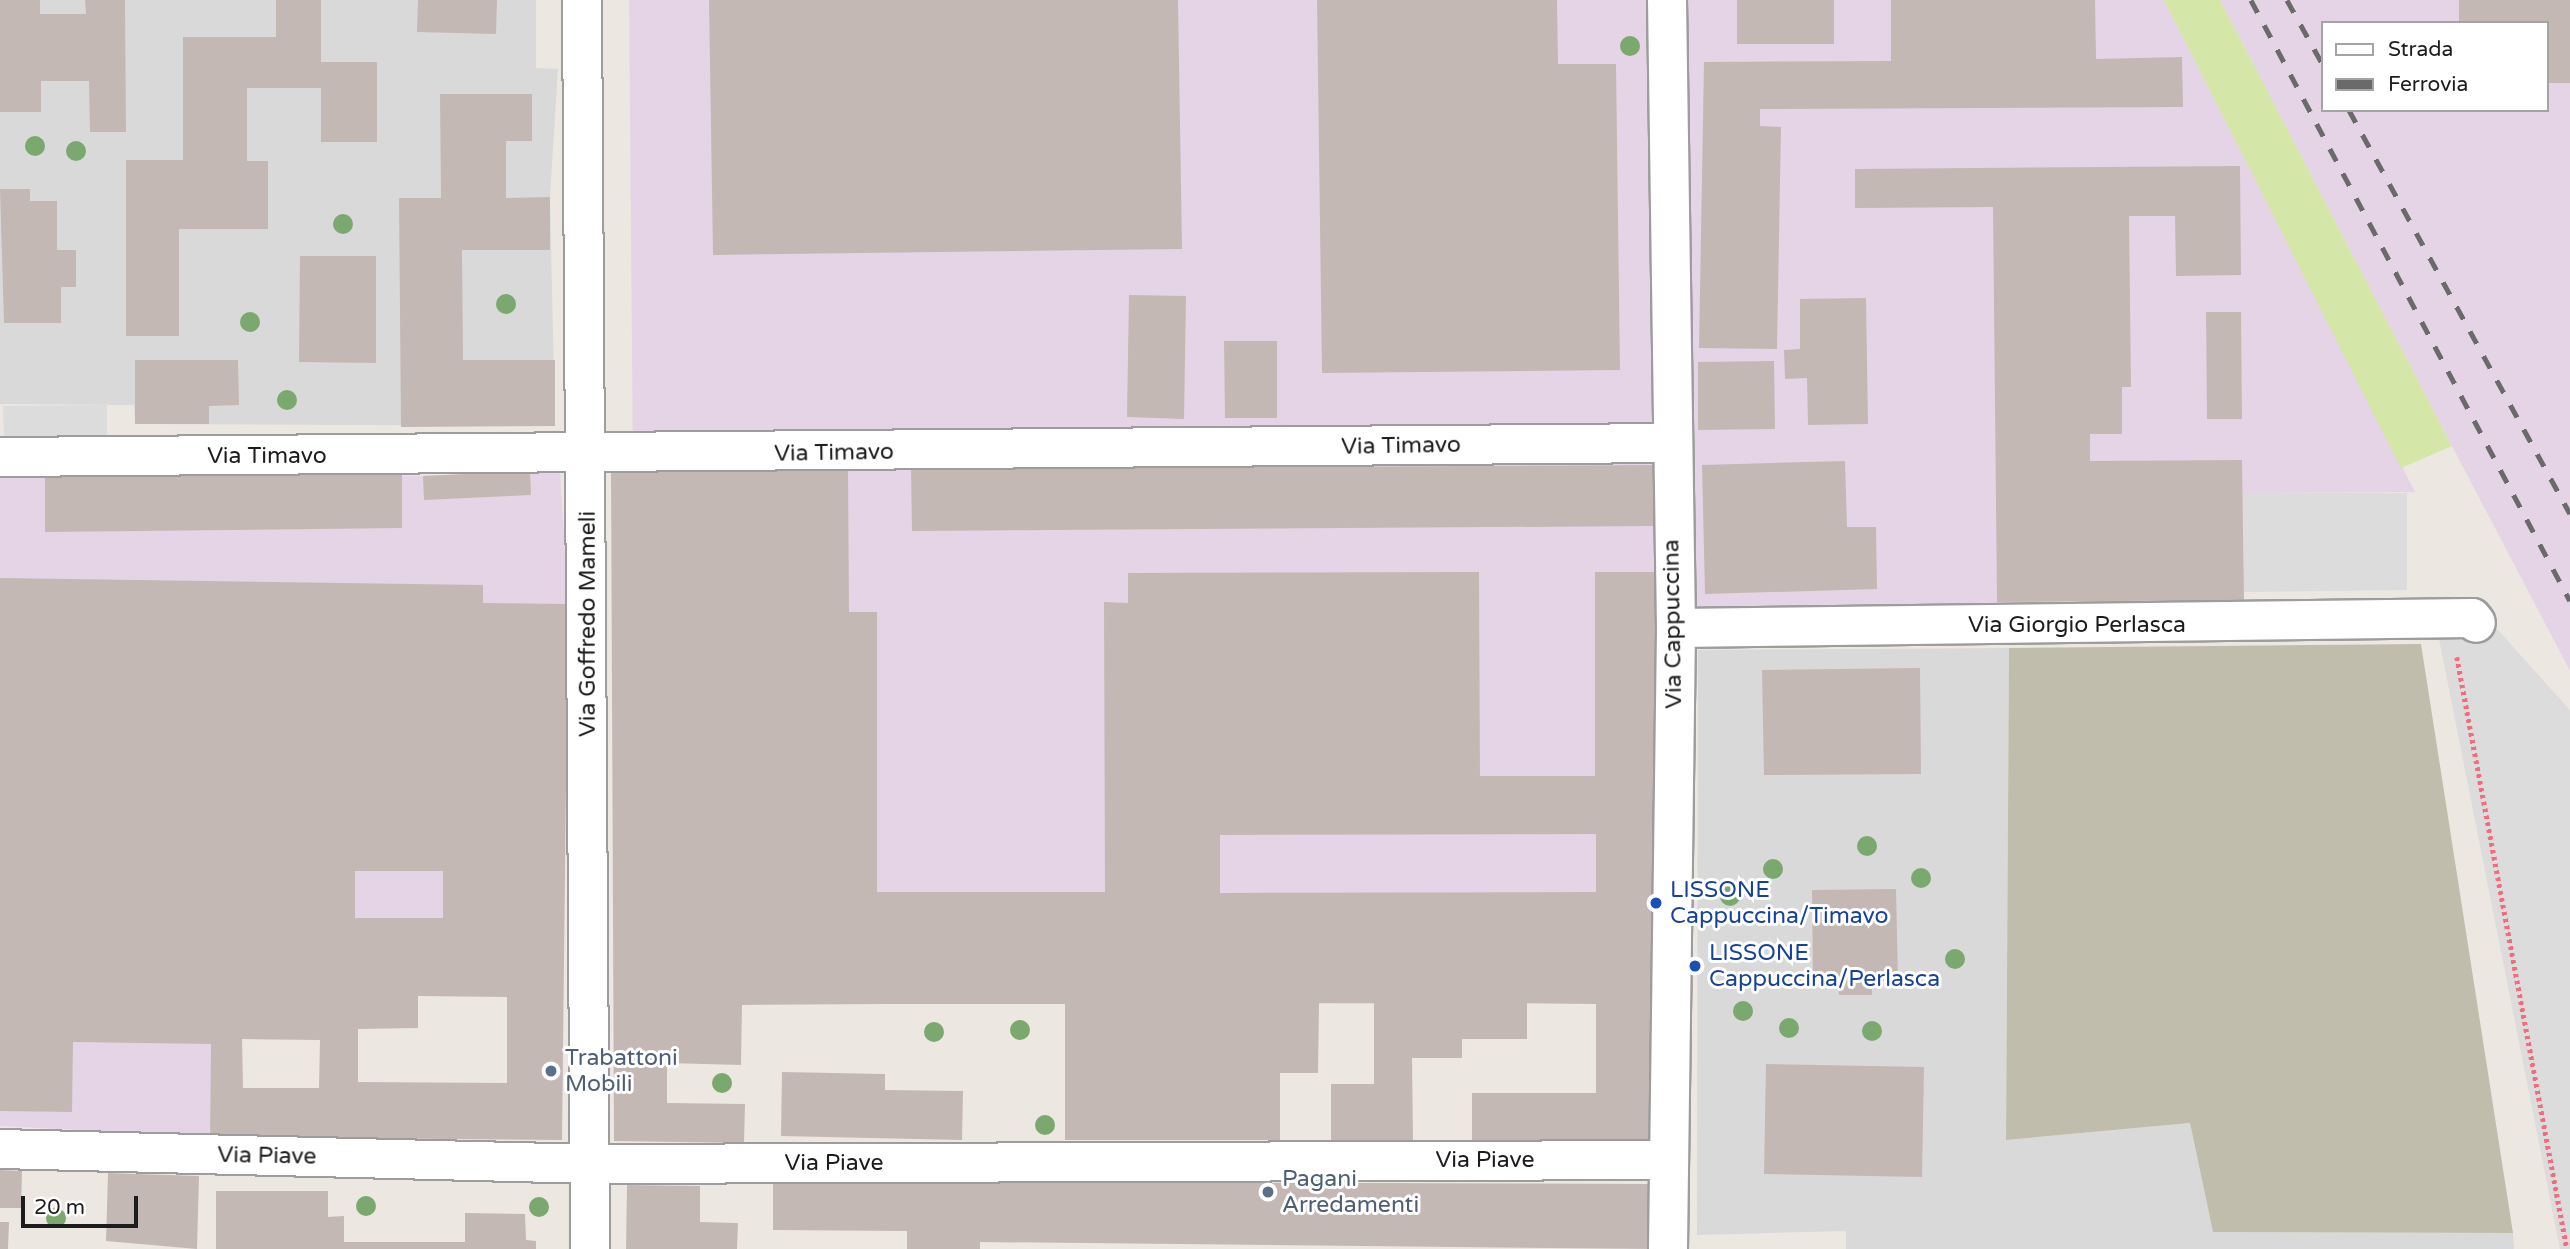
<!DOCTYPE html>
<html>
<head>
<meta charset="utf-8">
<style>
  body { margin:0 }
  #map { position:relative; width:2570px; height:1249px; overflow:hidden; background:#ede7e1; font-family:"Varela Round",sans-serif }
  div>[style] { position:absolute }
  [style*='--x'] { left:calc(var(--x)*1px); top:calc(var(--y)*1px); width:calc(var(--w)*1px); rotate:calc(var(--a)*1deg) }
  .residential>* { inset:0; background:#dad9d9 }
  .industrial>* { inset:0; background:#e5d4e6 }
  .construction>* { inset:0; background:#c1bdad }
  .grass>* { inset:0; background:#d4e6a8 }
  .parking>* { inset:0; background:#dcdcdc }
  .building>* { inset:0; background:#c4b8b5 }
  .path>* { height:4.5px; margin-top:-2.25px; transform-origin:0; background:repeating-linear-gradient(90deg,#f46c7b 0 3.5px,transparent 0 7px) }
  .roads { filter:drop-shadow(2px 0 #9d9d9d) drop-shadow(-2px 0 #9d9d9d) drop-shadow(0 2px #9d9d9d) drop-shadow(0 -2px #9d9d9d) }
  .minor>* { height:38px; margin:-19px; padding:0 19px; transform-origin:19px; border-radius:19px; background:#fff }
  .rail>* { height:5px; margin-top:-2.5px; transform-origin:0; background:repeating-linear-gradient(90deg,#6a6a6a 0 14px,transparent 0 28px) }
  .trees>* { width:20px; height:20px; margin:-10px; border-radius:50%; background:#7ba86e }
  .dots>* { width:19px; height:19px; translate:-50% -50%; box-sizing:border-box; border:4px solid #fff; border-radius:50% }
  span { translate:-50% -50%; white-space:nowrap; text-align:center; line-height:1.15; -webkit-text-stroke:6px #fff; paint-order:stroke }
  .street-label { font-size:23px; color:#1c1c1c }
  .transit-label { font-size:23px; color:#164399 }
  .left { translate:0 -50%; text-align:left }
  .service-label { font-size:23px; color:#4e5e75 }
  .legend { position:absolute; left:2321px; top:21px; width:228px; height:91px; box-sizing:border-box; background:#fff; border:2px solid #a4a4a4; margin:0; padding:9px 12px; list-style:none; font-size:21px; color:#1c1c1c }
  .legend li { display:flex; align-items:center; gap:14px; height:35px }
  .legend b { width:35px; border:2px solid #a4a4a4 }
  .scale { position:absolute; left:21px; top:1196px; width:117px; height:32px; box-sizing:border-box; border:4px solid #1c1c1c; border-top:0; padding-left:9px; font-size:21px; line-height:24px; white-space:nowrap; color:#1c1c1c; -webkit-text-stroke:5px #fff; paint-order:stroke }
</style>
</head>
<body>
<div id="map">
  <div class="residential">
    <i style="clip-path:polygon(0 0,536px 0,536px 68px,558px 69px,550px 197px,555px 426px,135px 424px,134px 405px,0 404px)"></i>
    <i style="clip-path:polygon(2009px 648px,2006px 1140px,2190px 1123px,2213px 1232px,2513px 1233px,2514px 1249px,1846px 1249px,1846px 1231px,1697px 1235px,1698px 650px)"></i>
  </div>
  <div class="industrial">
    <i style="clip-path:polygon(629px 0,2164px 0,2415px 492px,2243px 493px,2244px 600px,1660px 607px,1596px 1004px,616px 1003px,633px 468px)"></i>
    <i style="clip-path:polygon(evenodd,2220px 0,2570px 0,2570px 671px,2452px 446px,2220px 0,2323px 23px,2547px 23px,2547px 110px,2323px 110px,2323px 23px)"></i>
    <i style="clip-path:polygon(560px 470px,568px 604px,563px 964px,213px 959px,210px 1137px,0 1126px,0 471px,423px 476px)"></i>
  </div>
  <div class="construction">
    <i style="clip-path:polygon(2421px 644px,2513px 1233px,2213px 1232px,2190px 1123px,2006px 1140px,2009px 648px)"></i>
  </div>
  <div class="grass">
    <i style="clip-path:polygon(2164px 0,2220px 0,2452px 446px,2401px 468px)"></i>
  </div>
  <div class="parking">
    <i style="clip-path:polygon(107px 405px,107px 436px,4px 437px,3px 406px)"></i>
    <i style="clip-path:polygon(2243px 493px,2407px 493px,2407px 590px,2244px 592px)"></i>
    <i style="clip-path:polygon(2488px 619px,2570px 710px,2570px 1249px,2560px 1249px,2439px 639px)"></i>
  </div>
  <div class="building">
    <i style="clip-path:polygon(0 0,40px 0,40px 14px,86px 14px,85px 0,125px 0,126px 132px,90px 132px,89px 81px,41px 81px,41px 112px,0 112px)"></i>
    <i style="clip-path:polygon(276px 0,321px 0,321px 62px,377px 62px,377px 142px,321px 142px,321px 88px,247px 88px,247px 161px,268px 161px,268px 229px,179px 229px,179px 336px,126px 336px,126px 160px,183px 160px,183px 37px,276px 37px)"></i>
    <i style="clip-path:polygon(418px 0,497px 0,496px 34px,417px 32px)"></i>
    <i style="clip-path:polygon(709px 0,1178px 0,1182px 249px,713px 255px)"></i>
    <i style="clip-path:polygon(1317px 0,1557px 0,1558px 64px,1616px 64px,1620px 370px,1322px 373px)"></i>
    <i style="clip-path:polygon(1737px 0,1834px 0,1834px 44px,1737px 44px)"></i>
    <i style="clip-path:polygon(1891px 0,2095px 0,2096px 59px,2182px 57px,2183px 107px,1760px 109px,1760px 126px,1781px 127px,1777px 349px,1699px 348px,1704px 62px,1891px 61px)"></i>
    <i style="clip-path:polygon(2459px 0,2570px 0,2570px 83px,2547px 83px,2547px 23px,2459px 23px)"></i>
    <i style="clip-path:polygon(440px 94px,532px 94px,532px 141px,506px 141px,506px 198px,550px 197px,550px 250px,462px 250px,463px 360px,555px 360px,555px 426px,401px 427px,399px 198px,441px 198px)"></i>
    <i style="clip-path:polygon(2240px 166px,2241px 275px,2176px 276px,2175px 216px,2129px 216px,2131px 387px,2122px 387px,2122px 434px,2090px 434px,2090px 461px,2242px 460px,2244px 600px,1997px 602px,1993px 207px,1855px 208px,1855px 169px)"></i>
    <i style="clip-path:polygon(0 189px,30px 189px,30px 201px,57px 201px,57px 250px,76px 250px,76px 287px,61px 287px,61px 323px,4px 323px)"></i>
    <i style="clip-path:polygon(300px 256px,376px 256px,376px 363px,299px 362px)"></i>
    <i style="clip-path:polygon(1129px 295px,1186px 296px,1184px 419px,1127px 417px)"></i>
    <i style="clip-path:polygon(1866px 298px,1868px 424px,1808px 425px,1807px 378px,1785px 379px,1784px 350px,1800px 349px,1800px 299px)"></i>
    <i style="clip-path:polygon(2206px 312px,2241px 312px,2242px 419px,2207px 419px)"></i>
    <i style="clip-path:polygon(1224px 341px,1277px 341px,1277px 418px,1225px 418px)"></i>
    <i style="clip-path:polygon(135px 360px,238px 360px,239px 405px,209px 406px,209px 424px,135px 424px)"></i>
    <i style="clip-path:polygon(1774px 361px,1775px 429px,1698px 430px,1698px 362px)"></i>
    <i style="clip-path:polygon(1845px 461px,1847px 527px,1876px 527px,1877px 589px,1705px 594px,1702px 465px)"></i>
    <i style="clip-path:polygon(1654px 465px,1655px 526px,912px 531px,911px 469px)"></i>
    <i style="clip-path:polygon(evenodd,848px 468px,849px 612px,877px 612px,877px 892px,1105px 892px,1104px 602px,1128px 603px,1128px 573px,1479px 572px,1480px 776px,1595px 776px,1595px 572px,1659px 572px,1661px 1142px,1472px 1142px,1472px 1093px,1596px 1093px,1596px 1004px,1527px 1003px,1527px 1039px,1462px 1039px,1462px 1058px,1412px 1058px,1413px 1140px,1331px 1140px,1331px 1084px,1374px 1084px,1374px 1003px,1319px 1003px,1318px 1073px,1280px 1073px,1280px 1140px,1065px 1140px,1065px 1004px,886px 1004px,742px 1005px,741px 1065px,667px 1063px,667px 1103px,745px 1104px,744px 1143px,614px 1141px,611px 469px,848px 468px,1596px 834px,1596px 892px,1220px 893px,1220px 835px,1596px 834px)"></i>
    <i style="clip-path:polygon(402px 471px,402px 528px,45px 532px,45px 475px)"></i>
    <i style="clip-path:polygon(530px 471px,531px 495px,424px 500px,423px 476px)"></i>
    <i style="clip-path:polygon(evenodd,0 578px,483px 585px,483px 603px,568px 604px,562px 1140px,210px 1137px,211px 1044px,73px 1042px,72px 1112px,0 1111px,0 578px,355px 871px,443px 871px,443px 918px,355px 918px,355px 871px,0 578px,418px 996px,507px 997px,507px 1083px,358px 1082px,358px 1029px,418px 1028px,418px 996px,0 578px,242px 1039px,320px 1040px,319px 1088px,243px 1088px,242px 1039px)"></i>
    <i style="clip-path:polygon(1920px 668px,1921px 774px,1764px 775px,1762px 670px)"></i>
    <i style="clip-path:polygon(1896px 889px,1898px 981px,1872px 981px,1872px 995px,1839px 995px,1838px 981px,1813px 982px,1812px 890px)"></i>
    <i style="clip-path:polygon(1766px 1064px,1924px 1067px,1922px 1177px,1764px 1174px)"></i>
    <i style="clip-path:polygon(782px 1072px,885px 1074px,885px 1090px,963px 1091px,962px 1140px,781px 1136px)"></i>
    <i style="clip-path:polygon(0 1170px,22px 1171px,21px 1208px,0 1208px)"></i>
    <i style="clip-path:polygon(108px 1173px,199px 1176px,197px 1249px,106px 1241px)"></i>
    <i style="clip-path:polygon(773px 1181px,1655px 1184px,1654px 1249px,980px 1242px,980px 1249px,907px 1249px,907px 1231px,773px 1230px)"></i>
    <i style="clip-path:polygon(627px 1185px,700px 1186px,700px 1222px,738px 1223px,737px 1249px,626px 1249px)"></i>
    <i style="clip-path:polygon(216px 1191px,328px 1191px,328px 1217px,344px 1216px,344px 1242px,465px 1242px,465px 1213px,525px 1214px,526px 1240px,536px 1241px,536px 1249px,216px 1249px)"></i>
    <i style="clip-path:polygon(0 1222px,9px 1222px,8px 1249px,0 1249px)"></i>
  </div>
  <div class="path">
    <i style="--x:2457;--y:657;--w:602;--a:79.47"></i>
  </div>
  <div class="roads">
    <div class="minor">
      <i style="--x:582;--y:0;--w:1249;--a:89.63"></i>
      <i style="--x:1667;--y:0;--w:628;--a:89.18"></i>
      <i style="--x:1676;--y:628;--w:621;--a:90.74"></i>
      <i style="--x:0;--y:457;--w:1668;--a:-0.48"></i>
      <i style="--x:1676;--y:628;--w:796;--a:-0.72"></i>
      <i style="--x:2472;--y:618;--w:6;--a:51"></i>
      <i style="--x:0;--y:1149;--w:591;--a:1.45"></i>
      <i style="--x:591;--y:1164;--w:1077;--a:-0.21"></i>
    </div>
  </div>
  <div class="rail">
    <i style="--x:2251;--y:0;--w:680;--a:62.04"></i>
    <i style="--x:2287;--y:0;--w:74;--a:61"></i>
    <i style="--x:2349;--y:110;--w:460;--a:61.3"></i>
  </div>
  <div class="trees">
    <i style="left:1630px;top:46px"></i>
    <i style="left:35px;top:146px"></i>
    <i style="left:76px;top:151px"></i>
    <i style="left:343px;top:224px"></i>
    <i style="left:506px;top:304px"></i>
    <i style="left:250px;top:322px"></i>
    <i style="left:287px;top:400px"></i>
    <i style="left:1867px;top:846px"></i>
    <i style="left:1773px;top:869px"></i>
    <i style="left:1921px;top:878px"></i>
    <i style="left:1730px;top:896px"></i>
    <i style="left:1955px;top:959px"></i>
    <i style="left:1743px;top:1011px"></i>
    <i style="left:1789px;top:1028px"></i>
    <i style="left:1020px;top:1030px"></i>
    <i style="left:1872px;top:1031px"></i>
    <i style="left:934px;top:1032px"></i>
    <i style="left:722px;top:1083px"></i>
    <i style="left:1045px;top:1125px"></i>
    <i style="left:366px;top:1206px"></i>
    <i style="left:539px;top:1207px"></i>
    <i style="left:56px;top:1218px"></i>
  </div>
  <div class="dots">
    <i style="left:1656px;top:903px;background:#1a4fb4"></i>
    <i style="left:1695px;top:966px;background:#1a4fb4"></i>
    <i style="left:551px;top:1071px;background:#5c6f8a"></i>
    <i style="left:1268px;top:1192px;background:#5c6f8a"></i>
  </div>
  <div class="street-label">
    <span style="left:1401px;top:446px;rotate:-1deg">Via Timavo</span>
    <span style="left:834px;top:453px;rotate:-1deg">Via Timavo</span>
    <span style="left:267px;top:456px">Via Timavo</span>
    <span style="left:588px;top:624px;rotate:-90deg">Via Goffredo Mameli</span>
    <span style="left:1673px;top:624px;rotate:-91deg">Via Cappuccina</span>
    <span style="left:2077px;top:625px">Via Giorgio Perlasca</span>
    <span style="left:267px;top:1156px;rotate:1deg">Via Piave</span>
    <span style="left:1485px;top:1160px">Via Piave</span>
    <span style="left:834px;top:1163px">Via Piave</span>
  </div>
  <div class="transit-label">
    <span class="left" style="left:1670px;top:903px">LISSONE<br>Cappuccina/Timavo</span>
    <span class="left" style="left:1709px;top:966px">LISSONE<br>Cappuccina/Perlasca</span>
  </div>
  <div class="service-label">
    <span class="left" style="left:565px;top:1071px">Trabattoni<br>Mobili</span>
    <span class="left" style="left:1282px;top:1192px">Pagani<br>Arredamenti</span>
  </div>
  <ul class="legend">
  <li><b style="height:9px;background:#fff"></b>Strada</li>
  <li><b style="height:9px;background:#6a6a6a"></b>Ferrovia</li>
  </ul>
  <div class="scale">20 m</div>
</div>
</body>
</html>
